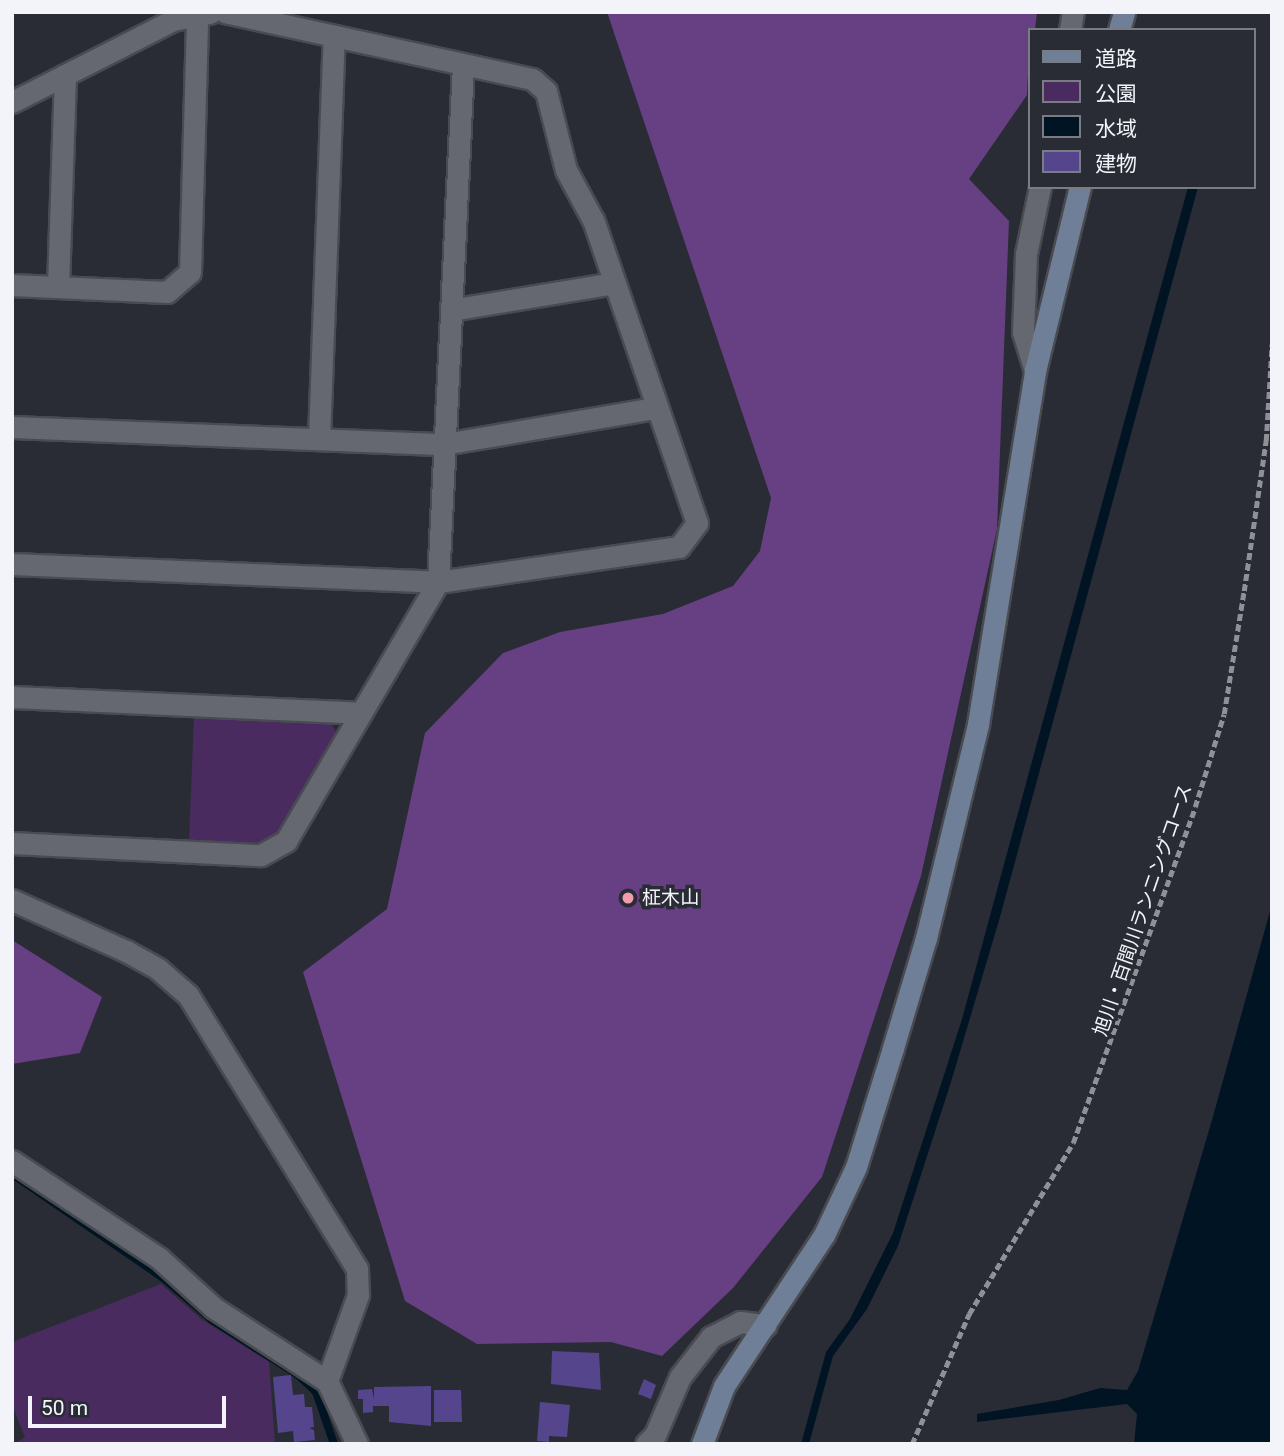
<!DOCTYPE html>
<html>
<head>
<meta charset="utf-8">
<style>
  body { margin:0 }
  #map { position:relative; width:1284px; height:1456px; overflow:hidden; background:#2a2c35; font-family:Roboto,"Noto Sans JP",sans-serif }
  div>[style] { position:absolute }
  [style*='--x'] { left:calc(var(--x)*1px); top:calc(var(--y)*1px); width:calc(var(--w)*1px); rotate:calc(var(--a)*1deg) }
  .green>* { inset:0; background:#4a2b5f }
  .forest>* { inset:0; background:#673f83 }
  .water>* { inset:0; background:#001423 }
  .stream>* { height:8px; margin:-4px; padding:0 4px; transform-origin:4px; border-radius:4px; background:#001423 }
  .building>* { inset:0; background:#55458c }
  .path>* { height:4.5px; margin-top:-2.25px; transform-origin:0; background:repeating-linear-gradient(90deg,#8f9198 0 7px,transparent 0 10.5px) }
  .roads { filter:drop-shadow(2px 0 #494b51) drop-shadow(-2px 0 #494b51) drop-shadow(0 2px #494b51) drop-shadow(0 -2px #494b51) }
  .street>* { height:21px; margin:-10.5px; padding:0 10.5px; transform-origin:10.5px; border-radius:10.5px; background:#656871 }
  .secondary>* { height:21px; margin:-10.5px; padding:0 10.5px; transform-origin:10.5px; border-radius:10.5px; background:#6f7f97 }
  .dots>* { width:19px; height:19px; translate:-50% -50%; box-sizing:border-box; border:4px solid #2a2c35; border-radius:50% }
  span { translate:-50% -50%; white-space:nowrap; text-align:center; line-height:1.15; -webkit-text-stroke:7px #2a2c35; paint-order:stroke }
  .poi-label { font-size:19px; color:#f3f4fa }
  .left { translate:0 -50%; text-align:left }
  .street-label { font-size:19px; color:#f3f4fa }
  .frame { position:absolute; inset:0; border:14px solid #f3f4fa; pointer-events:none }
  .legend { position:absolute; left:1028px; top:28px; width:228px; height:161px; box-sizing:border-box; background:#2a2c35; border:2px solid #7a7c84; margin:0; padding:9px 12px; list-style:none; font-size:21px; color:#f3f4fa }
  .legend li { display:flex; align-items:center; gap:14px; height:35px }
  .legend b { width:35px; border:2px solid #7a7c84 }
  .scale { position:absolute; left:28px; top:1396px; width:198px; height:32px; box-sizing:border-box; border:4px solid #f3f4fa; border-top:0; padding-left:9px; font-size:21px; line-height:24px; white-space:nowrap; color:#f3f4fa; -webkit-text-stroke:5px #2a2c35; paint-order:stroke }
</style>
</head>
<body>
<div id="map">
  <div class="green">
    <i style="clip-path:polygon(194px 716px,331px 723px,337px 734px,278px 833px,260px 843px,189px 841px)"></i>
    <i style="clip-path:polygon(161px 1284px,201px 1319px,269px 1362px,275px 1444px,14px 1444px,25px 1437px,12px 1405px,12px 1342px)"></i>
  </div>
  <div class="forest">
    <i style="clip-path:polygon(607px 12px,1037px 12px,1035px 30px,1030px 30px,1027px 95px,969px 179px,1009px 221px,997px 529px,921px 876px,822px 1177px,733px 1288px,662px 1356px,611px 1342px,477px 1344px,405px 1301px,303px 972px,387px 909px,425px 733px,503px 653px,560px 632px,663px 614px,733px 586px,760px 551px,771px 498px)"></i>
    <i style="clip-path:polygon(12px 940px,102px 997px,80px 1053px,12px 1064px)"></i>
  </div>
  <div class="water">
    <i style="clip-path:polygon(1188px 187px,1198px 187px,1000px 917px,951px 1082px,898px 1246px,867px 1309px,833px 1356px,809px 1444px,801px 1444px,826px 1352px,850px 1319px,893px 1233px,962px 1019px)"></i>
    <i style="clip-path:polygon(1272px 904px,1272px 1444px,1134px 1444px,1137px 1414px,1127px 1404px,977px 1422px,977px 1414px,1059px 1400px,1100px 1388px,1127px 1390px,1138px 1371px,1212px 1120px)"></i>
  </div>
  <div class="stream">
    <i style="--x:12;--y:1174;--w:182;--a:34.5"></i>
    <i style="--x:162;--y:1277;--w:66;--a:40.7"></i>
    <i style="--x:212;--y:1320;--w:102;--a:32.6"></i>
    <i style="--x:298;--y:1375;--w:25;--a:43"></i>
    <i style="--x:316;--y:1392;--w:55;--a:70.9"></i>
  </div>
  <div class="building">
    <i style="clip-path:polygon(552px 1351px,599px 1353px,601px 1390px,551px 1384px)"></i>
    <i style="clip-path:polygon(291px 1375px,293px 1395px,304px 1394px,305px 1407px,312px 1407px,314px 1427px,309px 1428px,314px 1430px,315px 1440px,294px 1442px,293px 1431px,278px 1433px,273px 1377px)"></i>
    <i style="clip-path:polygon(644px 1379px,656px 1385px,651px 1399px,638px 1394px)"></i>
    <i style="clip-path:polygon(431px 1386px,431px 1426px,389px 1422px,389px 1406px,373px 1406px,373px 1412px,363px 1413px,363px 1399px,358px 1399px,358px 1390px,372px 1389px,374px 1399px,374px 1387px)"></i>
    <i style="clip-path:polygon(434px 1390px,461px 1390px,462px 1422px,434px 1422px)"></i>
    <i style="clip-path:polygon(540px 1402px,570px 1405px,567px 1437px,549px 1436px,549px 1442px,537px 1441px)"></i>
  </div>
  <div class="path">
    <i style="--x:912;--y:1444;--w:142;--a:-66.3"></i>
    <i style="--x:969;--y:1314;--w:200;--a:-58.7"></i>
    <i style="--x:1073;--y:1143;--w:357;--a:-70"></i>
    <i style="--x:1195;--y:807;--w:97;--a:-72.7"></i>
    <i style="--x:1224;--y:714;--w:125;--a:-80.8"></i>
    <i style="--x:1244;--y:591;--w:152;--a:-81.7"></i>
    <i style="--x:1266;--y:441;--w:97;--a:-86.5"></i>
  </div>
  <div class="roads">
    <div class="street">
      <i style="--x:1070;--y:30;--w:18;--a:-81"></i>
      <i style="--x:12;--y:102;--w:181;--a:-27"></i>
      <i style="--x:173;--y:20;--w:38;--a:-11"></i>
      <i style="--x:12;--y:285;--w:155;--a:2.6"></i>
      <i style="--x:167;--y:292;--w:30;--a:-41"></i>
      <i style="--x:190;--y:272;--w:256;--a:-88.4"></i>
      <i style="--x:58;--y:287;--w:212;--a:-88.1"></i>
      <i style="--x:451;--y:310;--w:165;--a:-9.4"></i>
      <i style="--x:1035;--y:371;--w:41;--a:-107.1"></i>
      <i style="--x:1023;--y:332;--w:78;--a:-87.8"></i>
      <i style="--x:1026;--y:254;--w:68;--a:-78.2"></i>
      <i style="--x:12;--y:427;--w:432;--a:2.3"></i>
      <i style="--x:444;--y:444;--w:213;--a:-9.7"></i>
      <i style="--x:319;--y:439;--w:403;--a:-87.9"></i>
      <i style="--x:12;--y:564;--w:426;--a:2.4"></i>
      <i style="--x:438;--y:582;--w:244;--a:-8.3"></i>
      <i style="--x:679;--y:547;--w:30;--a:-53"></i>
      <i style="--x:697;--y:523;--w:320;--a:-108.9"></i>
      <i style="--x:593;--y:220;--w:57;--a:-118.4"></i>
      <i style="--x:566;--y:170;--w:81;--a:-104.2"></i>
      <i style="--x:546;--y:91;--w:18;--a:-139"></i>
      <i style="--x:532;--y:79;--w:314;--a:-167.7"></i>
      <i style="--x:12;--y:697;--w:349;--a:2.6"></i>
      <i style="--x:12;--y:843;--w:249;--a:2.8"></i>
      <i style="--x:261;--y:855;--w:29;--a:-29"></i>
      <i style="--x:286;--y:841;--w:300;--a:-59.6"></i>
      <i style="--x:438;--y:582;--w:518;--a:-87.23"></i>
      <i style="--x:12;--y:900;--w:125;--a:24.1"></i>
      <i style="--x:126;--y:951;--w:37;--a:29"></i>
      <i style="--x:158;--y:969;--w:40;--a:41"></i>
      <i style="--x:188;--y:995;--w:322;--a:58.3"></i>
      <i style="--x:357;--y:1269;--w:26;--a:88"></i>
      <i style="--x:358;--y:1295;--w:91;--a:109.8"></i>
      <i style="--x:12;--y:1161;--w:176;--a:33.4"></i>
      <i style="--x:159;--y:1258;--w:74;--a:42.3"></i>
      <i style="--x:214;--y:1308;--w:135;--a:32.9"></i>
      <i style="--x:327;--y:1381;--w:70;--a:64.5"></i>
      <i style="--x:646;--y:1444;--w:13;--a:-45"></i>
      <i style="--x:655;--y:1435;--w:63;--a:-66.7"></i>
      <i style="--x:680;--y:1377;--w:51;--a:-52.2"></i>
      <i style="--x:711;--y:1337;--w:33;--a:-27"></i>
      <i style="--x:740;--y:1322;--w:26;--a:7"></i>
    </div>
    <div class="secondary">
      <i style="--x:1119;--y:30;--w:19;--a:-74"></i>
      <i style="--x:702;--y:1444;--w:62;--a:-69.2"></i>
      <i style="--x:724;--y:1386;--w:181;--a:-56.5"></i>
      <i style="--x:824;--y:1235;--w:75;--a:-64.8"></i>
      <i style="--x:856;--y:1167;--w:125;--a:-72.7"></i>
      <i style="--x:893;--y:1048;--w:115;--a:-73.3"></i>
      <i style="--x:926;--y:938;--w:220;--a:-76.3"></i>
      <i style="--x:978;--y:724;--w:358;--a:-80.8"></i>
      <i style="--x:1035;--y:371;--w:189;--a:-76.3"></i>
    </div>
  </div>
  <div class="dots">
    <i style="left:628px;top:898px;background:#f29aae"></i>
  </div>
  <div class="poi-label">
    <span class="left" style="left:642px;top:898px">柾木山</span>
  </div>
  <div class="street-label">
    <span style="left:1143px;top:910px;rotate:-71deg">旭川・百間川ランニングコース</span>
  </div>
  <div class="frame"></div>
  <ul class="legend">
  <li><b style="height:9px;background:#6f7f97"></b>道路</li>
  <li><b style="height:19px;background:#4a2b5f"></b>公園</li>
  <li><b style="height:19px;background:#001423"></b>水域</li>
  <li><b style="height:19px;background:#55458c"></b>建物</li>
  </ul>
  <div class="scale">50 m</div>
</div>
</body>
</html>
